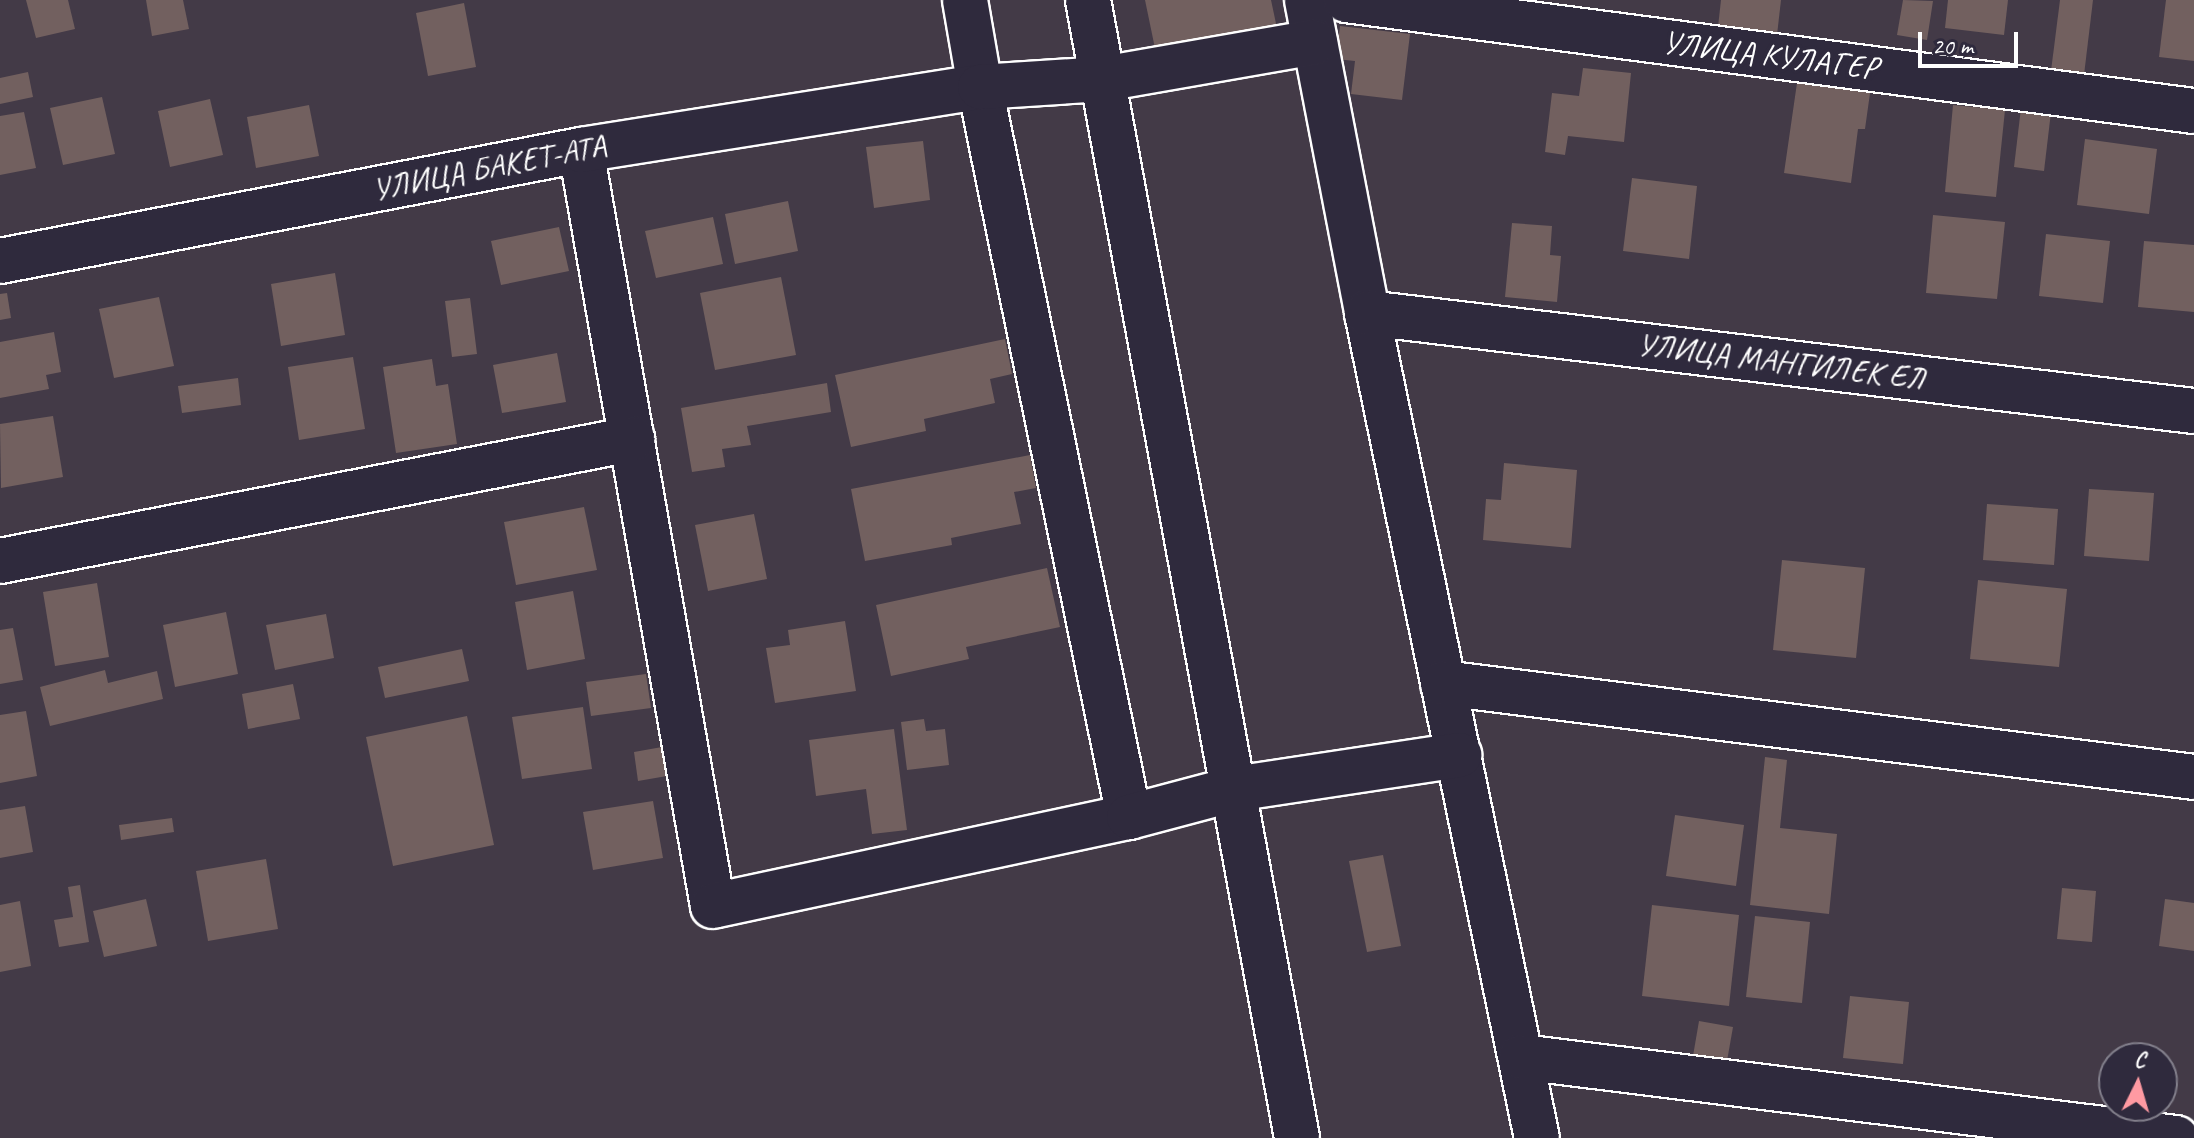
<!DOCTYPE html>
<html>
<head>
<meta charset="utf-8">
<style>
  body { margin:0 }
  #map { position:relative; width:2194px; height:1138px; overflow:hidden; background:#433a47; font-family:Caveat,sans-serif }
  div>[style] { position:absolute }
  [style*='--x'] { left:calc(var(--x)*1px); top:calc(var(--y)*1px); width:calc(var(--w)*1px); rotate:calc(var(--a)*1deg) }
  .building>* { inset:0; background:#72605f }
  .roads { filter:drop-shadow(2px 0 #fff) drop-shadow(-2px 0 #fff) drop-shadow(0 2px #fff) drop-shadow(0 -2px #fff) }
  .minor>* { height:44px; margin:-22px; padding:0 22px; transform-origin:22px; border-radius:22px; background:#2f2a3d }
  .major>* { height:44px; margin:-22px; padding:0 22px; transform-origin:22px; border-radius:22px; background:#2f2a3d }
  span { translate:-50% -50%; white-space:nowrap; text-align:center; line-height:1.15; -webkit-text-stroke:7px #2f2a3d; paint-order:stroke }
  .street-label { font-size:32px; color:#fff }
  .north { position:absolute; left:2098px; top:1042px; width:80px; height:80px; box-sizing:border-box; background:#2f2a3d; border:2px solid #827f8b; border-radius:50%; rotate:5deg; font-size:22px; font-weight:700; line-height:32px; text-align:center; color:#fff }
  .north::after { content:''; display:block; margin:auto; width:28px; height:36px; background:#ff9aa2; clip-path:polygon(50% 0,100% 100%,50% 72%,0 100%) }
  .scale { position:absolute; left:1918px; top:32px; width:100px; height:36px; box-sizing:border-box; border:4px solid #fff; border-top:0; padding-left:10px; font-size:24px; line-height:28px; white-space:nowrap; color:#fff; -webkit-text-stroke:6px #2f2a3d; paint-order:stroke }
</style>
</head>
<body>
<div id="map">
  <div class="building">
    <i style="clip-path:polygon(26px 0,68px 0,75px 29px,36px 38px)"></i>
    <i style="clip-path:polygon(146px 0,183px 0,189px 29px,152px 36px)"></i>
    <i style="clip-path:polygon(1145px 0,1271px 0,1278px 33px,1157px 58px)"></i>
    <i style="clip-path:polygon(1721px 0,1781px 0,1777px 35px,1718px 27px)"></i>
    <i style="clip-path:polygon(1903px 0,1933px 1px,1927px 40px,1897px 35px)"></i>
    <i style="clip-path:polygon(1948px 0,2008px 0,2004px 35px,1945px 28px)"></i>
    <i style="clip-path:polygon(2060px 0,2093px 0,2084px 75px,2051px 71px)"></i>
    <i style="clip-path:polygon(2166px 0,2194px 0,2194px 61px,2159px 57px)"></i>
    <i style="clip-path:polygon(464px 3px,476px 67px,428px 76px,416px 13px)"></i>
    <i style="clip-path:polygon(1340px 26px,1410px 34px,1402px 100px,1351px 94px,1355px 61px,1336px 59px)"></i>
    <i style="clip-path:polygon(1583px 68px,1631px 73px,1624px 142px,1568px 136px,1565px 155px,1545px 152px,1552px 93px,1579px 96px)"></i>
    <i style="clip-path:polygon(28px 72px,33px 97px,0 104px,0 78px)"></i>
    <i style="clip-path:polygon(1798px 76px,1871px 86px,1865px 129px,1858px 129px,1851px 183px,1784px 173px)"></i>
    <i style="clip-path:polygon(102px 97px,115px 154px,63px 165px,50px 108px)"></i>
    <i style="clip-path:polygon(210px 99px,223px 155px,170px 167px,158px 111px)"></i>
    <i style="clip-path:polygon(309px 105px,319px 156px,256px 168px,247px 117px)"></i>
    <i style="clip-path:polygon(1953px 105px,2005px 110px,1996px 197px,1945px 192px)"></i>
    <i style="clip-path:polygon(2021px 108px,2051px 112px,2044px 171px,2014px 167px)"></i>
    <i style="clip-path:polygon(24px 112px,36px 168px,0 175px,0 116px)"></i>
    <i style="clip-path:polygon(2085px 139px,2157px 149px,2149px 214px,2077px 205px)"></i>
    <i style="clip-path:polygon(923px 141px,930px 200px,874px 208px,866px 147px)"></i>
    <i style="clip-path:polygon(1632px 178px,1697px 186px,1689px 259px,1623px 251px)"></i>
    <i style="clip-path:polygon(788px 201px,798px 251px,735px 264px,725px 214px)"></i>
    <i style="clip-path:polygon(1933px 215px,2005px 222px,1997px 299px,1926px 293px)"></i>
    <i style="clip-path:polygon(713px 217px,723px 264px,656px 278px,645px 231px)"></i>
    <i style="clip-path:polygon(1512px 223px,1552px 226px,1550px 255px,1561px 256px,1557px 302px,1505px 297px)"></i>
    <i style="clip-path:polygon(559px 227px,569px 271px,501px 285px,491px 241px)"></i>
    <i style="clip-path:polygon(2046px 234px,2110px 241px,2103px 303px,2039px 296px)"></i>
    <i style="clip-path:polygon(2144px 241px,2194px 245px,2194px 312px,2138px 307px)"></i>
    <i style="clip-path:polygon(335px 273px,345px 335px,281px 346px,271px 284px)"></i>
    <i style="clip-path:polygon(781px 277px,796px 355px,715px 370px,700px 293px)"></i>
    <i style="clip-path:polygon(7px 293px,11px 318px,0 320px,0 294px)"></i>
    <i style="clip-path:polygon(159px 297px,174px 366px,114px 378px,99px 309px)"></i>
    <i style="clip-path:polygon(470px 298px,477px 354px,452px 357px,445px 301px)"></i>
    <i style="clip-path:polygon(54px 332px,61px 372px,46px 375px,49px 389px,0 398px,0 342px)"></i>
    <i style="clip-path:polygon(1005px 339px,1012px 374px,990px 379px,995px 403px,924px 419px,926px 431px,851px 447px,835px 375px)"></i>
    <i style="clip-path:polygon(557px 353px,566px 402px,502px 413px,493px 365px)"></i>
    <i style="clip-path:polygon(353px 357px,365px 429px,299px 440px,288px 367px)"></i>
    <i style="clip-path:polygon(432px 359px,436px 386px,448px 384px,457px 444px,396px 453px,383px 367px)"></i>
    <i style="clip-path:polygon(238px 378px,241px 405px,182px 413px,178px 386px)"></i>
    <i style="clip-path:polygon(827px 383px,831px 412px,747px 426px,751px 445px,722px 449px,725px 467px,692px 472px,681px 408px)"></i>
    <i style="clip-path:polygon(53px 416px,63px 477px,1px 488px,0 424px)"></i>
    <i style="clip-path:polygon(1030px 455px,1036px 488px,1014px 492px,1021px 524px,951px 538px,952px 545px,865px 561px,851px 489px)"></i>
    <i style="clip-path:polygon(1504px 463px,1577px 470px,1571px 548px,1483px 540px,1486px 499px,1501px 500px)"></i>
    <i style="clip-path:polygon(2089px 489px,2154px 493px,2149px 561px,2084px 556px)"></i>
    <i style="clip-path:polygon(1987px 504px,2058px 509px,2054px 565px,1983px 560px)"></i>
    <i style="clip-path:polygon(584px 507px,597px 570px,516px 585px,504px 522px)"></i>
    <i style="clip-path:polygon(754px 514px,767px 579px,708px 591px,695px 525px)"></i>
    <i style="clip-path:polygon(1782px 560px,1865px 568px,1856px 658px,1773px 650px)"></i>
    <i style="clip-path:polygon(1047px 568px,1060px 627px,966px 647px,969px 659px,891px 676px,876px 605px)"></i>
    <i style="clip-path:polygon(1978px 580px,2067px 589px,2059px 667px,1970px 659px)"></i>
    <i style="clip-path:polygon(97px 583px,109px 657px,55px 666px,43px 592px)"></i>
    <i style="clip-path:polygon(573px 591px,585px 659px,527px 670px,515px 602px)"></i>
    <i style="clip-path:polygon(226px 612px,238px 674px,175px 687px,163px 625px)"></i>
    <i style="clip-path:polygon(326px 614px,334px 658px,275px 670px,266px 625px)"></i>
    <i style="clip-path:polygon(845px 621px,856px 691px,775px 703px,766px 648px,790px 645px,788px 630px)"></i>
    <i style="clip-path:polygon(13px 628px,23px 680px,0 684px,0 630px)"></i>
    <i style="clip-path:polygon(462px 649px,469px 681px,385px 698px,378px 667px)"></i>
    <i style="clip-path:polygon(105px 670px,108px 683px,157px 671px,163px 699px,50px 726px,40px 687px)"></i>
    <i style="clip-path:polygon(646px 674px,651px 708px,591px 716px,586px 682px)"></i>
    <i style="clip-path:polygon(293px 684px,300px 719px,248px 729px,242px 694px)"></i>
    <i style="clip-path:polygon(583px 707px,592px 769px,522px 779px,512px 717px)"></i>
    <i style="clip-path:polygon(26px 711px,37px 776px,0 783px,0 715px)"></i>
    <i style="clip-path:polygon(467px 716px,494px 845px,393px 866px,366px 737px)"></i>
    <i style="clip-path:polygon(924px 719px,926px 731px,945px 729px,949px 765px,907px 770px,901px 722px)"></i>
    <i style="clip-path:polygon(894px 729px,907px 830px,872px 834px,866px 789px,816px 796px,809px 740px)"></i>
    <i style="clip-path:polygon(662px 747px,667px 776px,638px 781px,634px 752px)"></i>
    <i style="clip-path:polygon(1765px 757px,1787px 760px,1780px 828px,1837px 834px,1829px 914px,1750px 905px)"></i>
    <i style="clip-path:polygon(653px 801px,663px 858px,593px 870px,583px 812px)"></i>
    <i style="clip-path:polygon(25px 806px,33px 852px,0 858px,0 810px)"></i>
    <i style="clip-path:polygon(1675px 815px,1744px 825px,1736px 886px,1666px 876px)"></i>
    <i style="clip-path:polygon(172px 818px,174px 832px,121px 840px,119px 825px)"></i>
    <i style="clip-path:polygon(1383px 855px,1401px 946px,1367px 952px,1349px 861px)"></i>
    <i style="clip-path:polygon(266px 859px,278px 929px,208px 941px,196px 871px)"></i>
    <i style="clip-path:polygon(80px 885px,89px 942px,59px 947px,54px 920px,73px 917px,68px 887px)"></i>
    <i style="clip-path:polygon(2062px 888px,2096px 891px,2092px 942px,2057px 939px)"></i>
    <i style="clip-path:polygon(146px 899px,157px 946px,104px 957px,93px 911px)"></i>
    <i style="clip-path:polygon(2165px 899px,2194px 903px,2194px 951px,2159px 946px)"></i>
    <i style="clip-path:polygon(20px 901px,31px 966px,0 972px,0 905px)"></i>
    <i style="clip-path:polygon(1652px 905px,1739px 915px,1729px 1006px,1642px 996px)"></i>
    <i style="clip-path:polygon(1755px 916px,1810px 922px,1802px 1003px,1746px 997px)"></i>
    <i style="clip-path:polygon(1850px 996px,1909px 1002px,1903px 1064px,1843px 1058px)"></i>
    <i style="clip-path:polygon(1699px 1021px,1733px 1027px,1727px 1061px,1693px 1056px)"></i>
  </div>
  <div class="roads">
    <div class="minor">
      <i style="--x:1307;--y:0;--w:319;--a:79.1"></i>
      <i style="--x:1367;--y:313;--w:842;--a:78.36"></i>
      <i style="--x:1346;--y:0;--w:855;--a:7.46"></i>
      <i style="--x:581;--y:150;--w:767;--a:80.1"></i>
      <i style="--x:713;--y:906;--w:425;--a:-12.1"></i>
      <i style="--x:1129;--y:817;--w:745;--a:-101.54"></i>
      <i style="--x:980;--y:87;--w:88;--a:-99.8"></i>
      <i style="--x:0;--y:261;--w:592;--a:-10.82"></i>
      <i style="--x:581;--y:150;--w:404;--a:-9"></i>
      <i style="--x:980;--y:87;--w:123;--a:-3.7"></i>
      <i style="--x:1103;--y:79;--w:215;--a:-9.9"></i>
      <i style="--x:1367;--y:313;--w:833;--a:6.76"></i>
      <i style="--x:0;--y:561;--w:644;--a:-10.93"></i>
      <i style="--x:1443;--y:683;--w:757;--a:7.13"></i>
      <i style="--x:1129;--y:817;--w:109;--a:-14.9"></i>
      <i style="--x:1234;--y:789;--w:228;--a:-8.6"></i>
      <i style="--x:1521;--y:1057;--w:660;--a:7.05"></i>
    </div>
    <div class="major">
      <i style="--x:1088;--y:0;--w:1157;--a:79.59"></i>
    </div>
  </div>
  <div class="street-label">
    <span style="left:1770px;top:56px;rotate:7deg">УЛИЦА КУЛАГЕР</span>
    <span style="left:489px;top:168px;rotate:-11deg">УЛИЦА БАКЕТ-АТА</span>
    <span style="left:1781px;top:362px;rotate:7deg">УЛИЦА МАНГИЛЕК ЕЛ</span>
  </div>
  <div class="north">С</div>
  <div class="scale">20 m</div>
</div>
</body>
</html>
